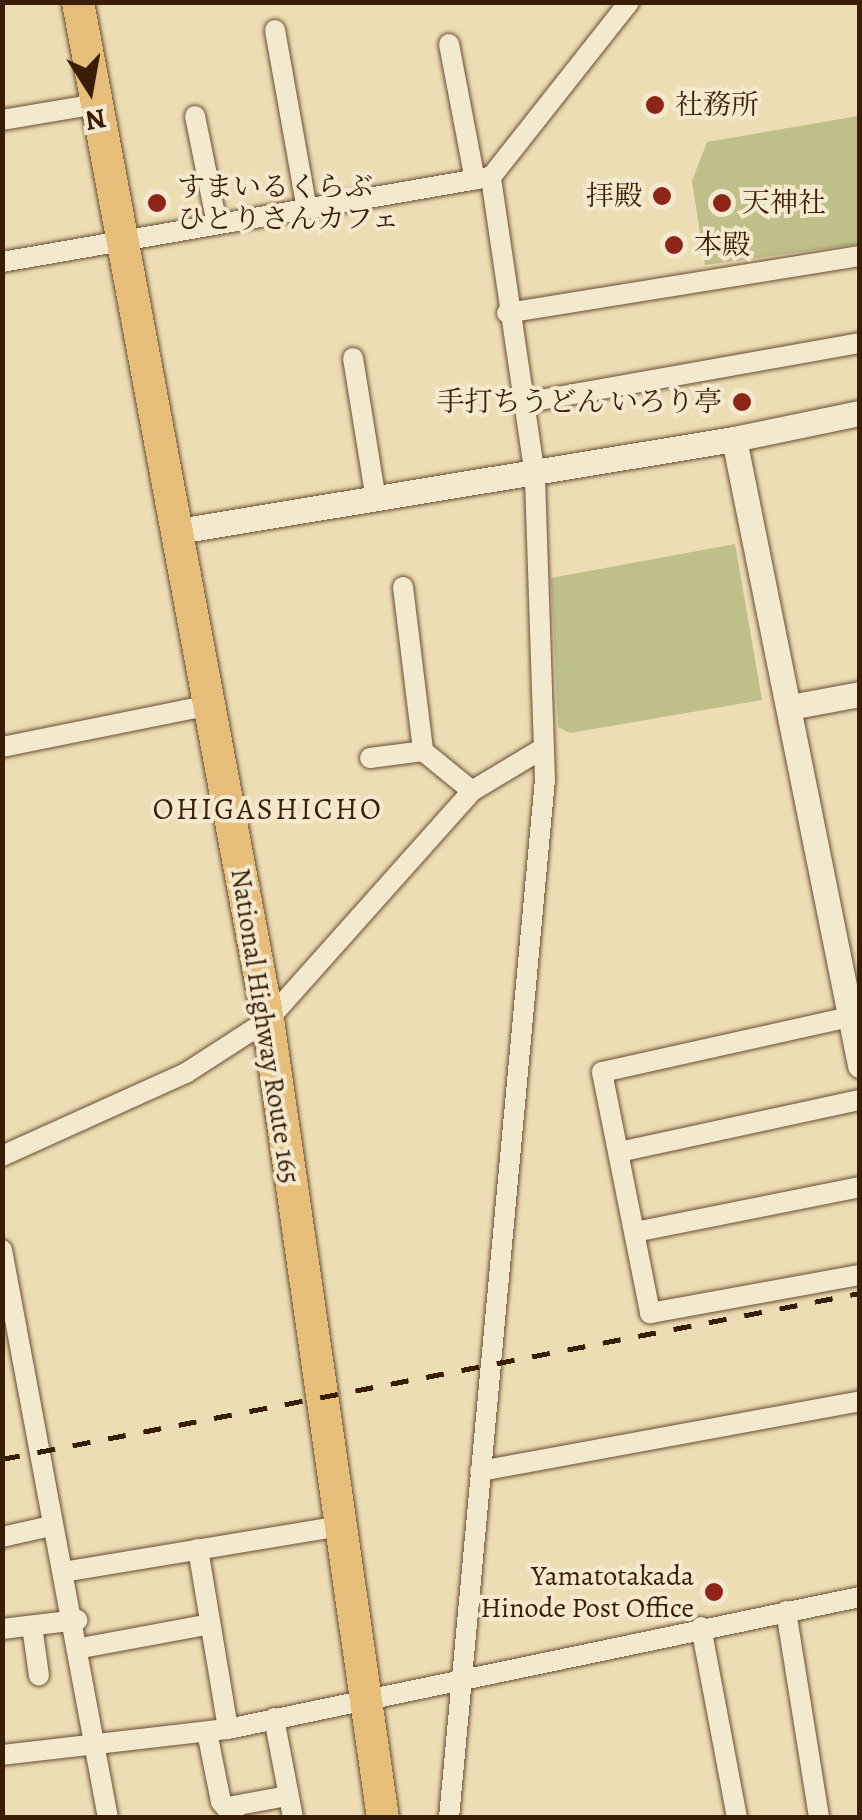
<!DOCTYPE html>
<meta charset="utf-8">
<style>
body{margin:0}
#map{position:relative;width:862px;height:1820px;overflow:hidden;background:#edddb4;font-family:Alegreya,"Noto Serif JP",serif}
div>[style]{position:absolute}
.green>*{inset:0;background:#bebf89}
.roads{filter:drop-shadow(0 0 2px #674d32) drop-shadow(0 0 2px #674d32)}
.minor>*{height:20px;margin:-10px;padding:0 10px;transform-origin:10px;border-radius:10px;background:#f3e9ce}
.tertiary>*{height:25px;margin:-12.5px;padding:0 12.5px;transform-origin:12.5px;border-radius:12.5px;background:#f3e9ce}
.trunk>*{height:32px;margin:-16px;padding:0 16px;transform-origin:16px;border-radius:16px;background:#e6be7a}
.rail>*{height:5px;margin-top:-2.5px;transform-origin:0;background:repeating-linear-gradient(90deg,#3a1d06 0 18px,transparent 0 36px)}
.dots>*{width:28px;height:28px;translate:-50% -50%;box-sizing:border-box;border:5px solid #f3e9ce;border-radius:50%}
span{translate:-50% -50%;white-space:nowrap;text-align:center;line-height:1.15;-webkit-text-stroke:8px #f3e9ce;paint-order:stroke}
.poi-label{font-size:28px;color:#3a1d06}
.left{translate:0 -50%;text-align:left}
.right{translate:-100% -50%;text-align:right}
.street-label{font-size:28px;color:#3a1d06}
.neighbourhood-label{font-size:30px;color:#3a1d06;letter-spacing:2.5px}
.frame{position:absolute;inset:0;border:5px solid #3a1d06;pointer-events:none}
.north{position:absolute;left:40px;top:40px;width:100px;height:100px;-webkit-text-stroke:8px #f3e9ce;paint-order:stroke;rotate:169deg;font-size:28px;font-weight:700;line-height:40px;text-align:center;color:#3a1d06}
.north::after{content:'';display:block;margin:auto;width:35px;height:45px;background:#3a1d06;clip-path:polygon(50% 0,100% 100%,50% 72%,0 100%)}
</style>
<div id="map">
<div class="green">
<div style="clip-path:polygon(858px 116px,859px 244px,705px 265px,692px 181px,707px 142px)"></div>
<div style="clip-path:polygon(735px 544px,762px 700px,570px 733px,558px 727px,551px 578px)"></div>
</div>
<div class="roads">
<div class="minor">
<div style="left:275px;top:30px;width:182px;rotate:79.9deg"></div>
<div style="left:449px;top:44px;width:138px;rotate:79.2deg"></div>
<div style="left:195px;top:116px;width:110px;rotate:78.5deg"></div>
<div style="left:2px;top:120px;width:96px;rotate:-9.6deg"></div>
<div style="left:2px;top:262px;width:496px;rotate:-9.9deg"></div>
<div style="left:507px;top:313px;width:358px;rotate:-9.2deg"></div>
<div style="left:353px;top:358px;width:144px;rotate:80.8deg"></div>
<div style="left:523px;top:403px;width:342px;rotate:-10.1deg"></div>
<div style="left:403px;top:587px;width:165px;rotate:83deg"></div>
<div style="left:423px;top:751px;width:63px;rotate:39.2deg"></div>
<div style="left:2px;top:747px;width:213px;rotate:-11.4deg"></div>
<div style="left:370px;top:758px;width:53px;rotate:-7.5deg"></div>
<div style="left:850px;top:1017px;width:254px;rotate:167.5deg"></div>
<div style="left:602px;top:1072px;width:246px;rotate:78.7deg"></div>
<div style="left:650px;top:1313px;width:213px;rotate:-10.3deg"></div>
<div style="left:619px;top:1152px;width:247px;rotate:-12.2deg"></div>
<div style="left:2px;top:1156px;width:202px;rotate:-24.3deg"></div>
<div style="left:186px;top:1073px;width:98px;rotate:-32.9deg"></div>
<div style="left:268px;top:1020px;width:307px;rotate:-48.3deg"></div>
<div style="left:472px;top:791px;width:82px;rotate:-31deg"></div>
<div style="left:635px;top:1232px;width:229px;rotate:-11.3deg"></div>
<div style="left:2px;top:1250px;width:578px;rotate:79.43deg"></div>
<div style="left:480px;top:1471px;width:386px;rotate:-10.4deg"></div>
<div style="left:2px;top:1537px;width:50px;rotate:-12.7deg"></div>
<div style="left:198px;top:1549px;width:182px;rotate:80.5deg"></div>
<div style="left:63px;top:1572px;width:283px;rotate:-9.4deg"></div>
<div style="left:786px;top:1611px;width:210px;rotate:80.9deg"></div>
<div style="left:32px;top:1626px;width:50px;rotate:82deg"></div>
<div style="left:701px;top:1627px;width:194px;rotate:79.3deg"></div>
<div style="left:2px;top:1629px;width:76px;rotate:-6.8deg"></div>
<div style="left:81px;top:1648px;width:131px;rotate:-10.5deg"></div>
<div style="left:274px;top:1718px;width:102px;rotate:79.2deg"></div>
<div style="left:207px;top:1732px;width:71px;rotate:78.7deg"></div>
<div style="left:221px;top:1802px;width:21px;rotate:49deg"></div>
<div style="left:2px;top:1755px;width:227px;rotate:-6.6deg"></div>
<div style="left:228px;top:1729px;width:646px;rotate:-11.8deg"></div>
<div style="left:233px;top:1806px;width:55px;rotate:-10.5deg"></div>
<div style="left:449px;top:1818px;width:1042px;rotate:-84.72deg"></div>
<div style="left:545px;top:780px;width:304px;rotate:-91.9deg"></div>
<div style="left:535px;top:476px;width:302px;rotate:-98.4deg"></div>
<div style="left:491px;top:177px;width:223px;rotate:-51.7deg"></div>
</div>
<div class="tertiary">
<div style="left:734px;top:439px;width:129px;rotate:-11.7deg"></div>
<div style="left:178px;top:531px;width:564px;rotate:-9.4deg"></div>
<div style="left:734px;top:439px;width:639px;rotate:78.62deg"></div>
<div style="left:790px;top:707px;width:71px;rotate:-10.5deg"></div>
</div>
<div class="trunk">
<div style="left:78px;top:2px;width:1036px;rotate:79.43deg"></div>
<div style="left:268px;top:1020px;width:806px;rotate:81.8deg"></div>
</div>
</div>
<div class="rail">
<div style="left:2px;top:1459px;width:874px;rotate:-10.95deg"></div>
</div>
<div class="dots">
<div style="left:655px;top:105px;background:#8f2418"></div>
<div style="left:662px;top:196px;background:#8f2418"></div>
<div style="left:157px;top:203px;background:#8f2418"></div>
<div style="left:722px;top:203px;background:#8f2418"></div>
<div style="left:674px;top:245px;background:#8f2418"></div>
<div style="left:742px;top:402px;background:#8f2418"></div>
<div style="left:714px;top:1592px;background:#8f2418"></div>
</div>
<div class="poi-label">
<span class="left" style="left:675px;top:105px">社務所</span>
<span class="left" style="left:177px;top:203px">すまいるくらぶ<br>ひとりさんカフェ</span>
<span class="right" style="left:642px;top:196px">拝殿</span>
<span class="left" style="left:742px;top:203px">天神社</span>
<span class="left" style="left:694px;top:245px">本殿</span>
<span class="right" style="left:722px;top:402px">手打ちうどん いろり亭</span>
<span class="right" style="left:694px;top:1592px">Yamatotakada<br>Hinode Post Office</span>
</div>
<div class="street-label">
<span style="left:265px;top:1026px;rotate:81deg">National Highway Route 165</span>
</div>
<div class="neighbourhood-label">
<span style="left:268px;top:809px">OHIGASHICHO</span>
</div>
<div class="frame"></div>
<div class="north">N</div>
</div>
